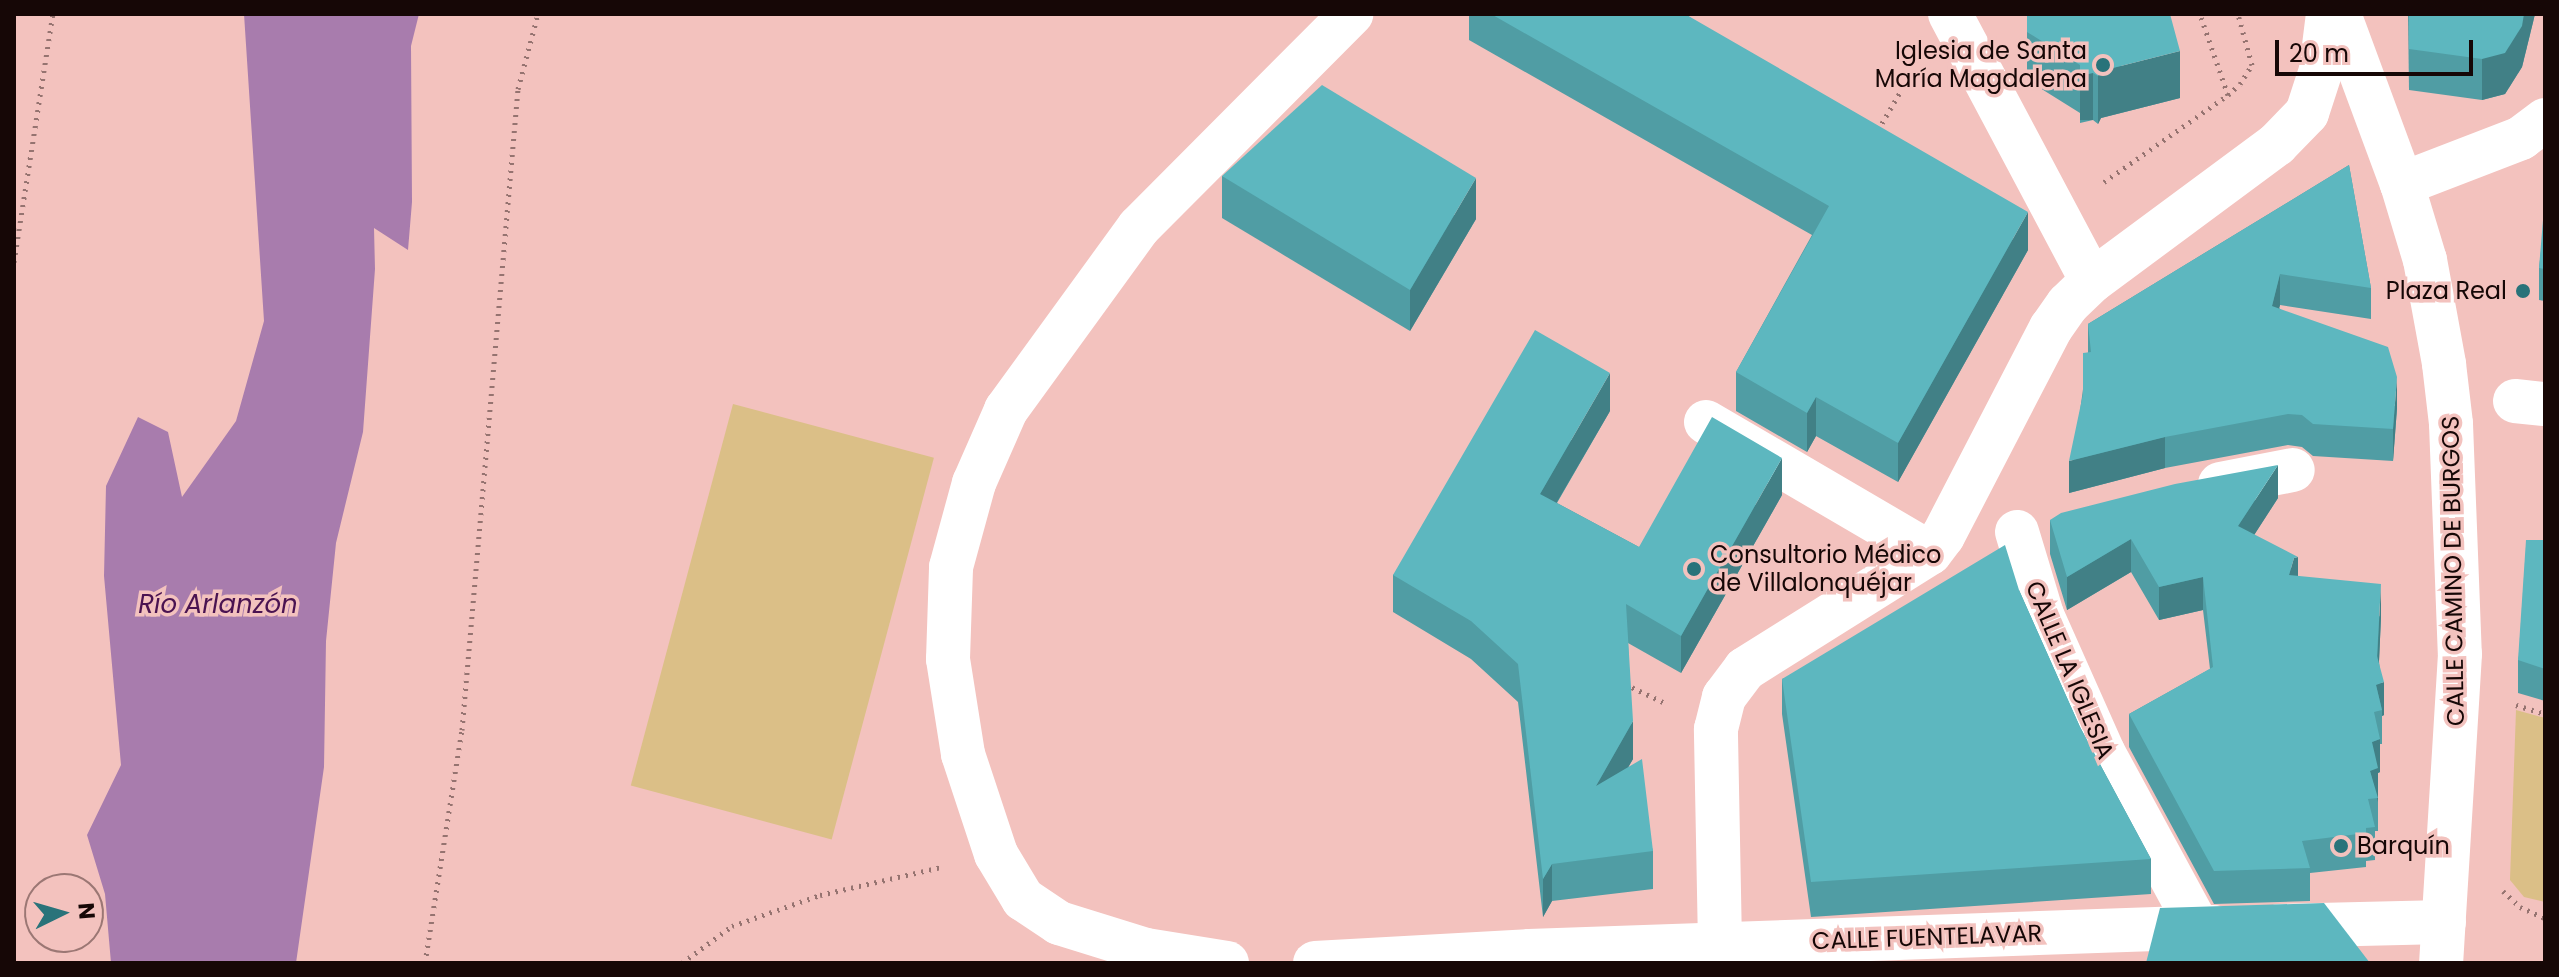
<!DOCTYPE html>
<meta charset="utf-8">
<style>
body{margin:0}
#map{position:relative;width:2559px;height:977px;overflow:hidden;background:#f3c2be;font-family:Poppins,sans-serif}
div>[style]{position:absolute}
.green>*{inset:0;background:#dbbf87;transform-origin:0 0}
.water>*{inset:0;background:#a87cad}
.path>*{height:5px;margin-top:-2.5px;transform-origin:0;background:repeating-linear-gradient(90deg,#957370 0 2px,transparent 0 8px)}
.pedestrian>*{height:44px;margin:-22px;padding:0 22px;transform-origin:22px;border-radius:22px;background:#fff}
.minor>*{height:44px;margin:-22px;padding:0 22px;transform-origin:22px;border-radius:22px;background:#fff}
.wall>*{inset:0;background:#509da4}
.shaded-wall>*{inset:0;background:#418086;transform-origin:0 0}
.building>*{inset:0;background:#5db7bf}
.dots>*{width:22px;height:22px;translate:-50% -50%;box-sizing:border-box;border:4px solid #f3c2be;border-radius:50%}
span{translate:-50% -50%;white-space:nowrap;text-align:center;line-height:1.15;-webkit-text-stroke:7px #f3c2be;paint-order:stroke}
.poi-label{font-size:24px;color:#160706}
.right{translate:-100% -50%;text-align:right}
.left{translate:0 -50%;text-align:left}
.street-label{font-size:24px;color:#160706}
.water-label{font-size:26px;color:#4a1351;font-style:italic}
.frame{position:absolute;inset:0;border:16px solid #160706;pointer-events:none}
.north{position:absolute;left:24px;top:873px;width:80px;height:80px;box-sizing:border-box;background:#f3c2be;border:2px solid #9b7774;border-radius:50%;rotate:85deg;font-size:22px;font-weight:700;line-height:32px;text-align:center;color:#160706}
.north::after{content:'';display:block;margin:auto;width:28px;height:36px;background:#29737a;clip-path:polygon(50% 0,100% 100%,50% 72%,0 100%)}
.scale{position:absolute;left:2275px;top:40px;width:198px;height:36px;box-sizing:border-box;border:4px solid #160706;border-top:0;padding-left:10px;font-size:24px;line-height:28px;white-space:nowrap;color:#160706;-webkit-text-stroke:6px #f3c2be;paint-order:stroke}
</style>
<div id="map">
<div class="green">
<div style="left:733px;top:404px;width:208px;height:395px;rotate:15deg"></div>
<div style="clip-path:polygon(2516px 710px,2545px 718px,2545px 902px,2524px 897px,2510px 880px)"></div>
</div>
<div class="water">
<div style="clip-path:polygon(244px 14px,419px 14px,411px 46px,412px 202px,408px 250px,374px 228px,375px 269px,363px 432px,336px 543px,326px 641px,324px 767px,296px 963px,111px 963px,105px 894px,87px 835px,121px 765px,104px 576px,106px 486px,138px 417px,168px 432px,182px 497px,236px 421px,264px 321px)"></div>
</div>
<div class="path">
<div style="left:2228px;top:95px;width:16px;rotate:-43deg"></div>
<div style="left:2240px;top:84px;width:22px;rotate:-58deg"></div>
<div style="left:2252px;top:65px;width:53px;rotate:-105.4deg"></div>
<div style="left:1878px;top:130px;width:69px;rotate:-59.7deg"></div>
<div style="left:2104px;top:182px;width:151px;rotate:-35.1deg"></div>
<div style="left:2228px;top:95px;width:86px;rotate:-109.1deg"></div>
<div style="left:14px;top:262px;width:251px;rotate:-81.1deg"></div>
<div style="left:1625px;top:684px;width:42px;rotate:25.3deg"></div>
<div style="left:2516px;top:705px;width:30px;rotate:17deg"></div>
<div style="left:2503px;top:891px;width:23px;rotate:43deg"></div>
<div style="left:2520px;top:907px;width:27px;rotate:24deg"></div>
<div style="left:425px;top:963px;width:236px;rotate:-81deg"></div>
<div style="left:462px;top:730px;width:643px;rotate:-85.01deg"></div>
<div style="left:518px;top:89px;width:78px;rotate:-75.1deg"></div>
<div style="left:682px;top:963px;width:62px;rotate:-36.5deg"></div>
<div style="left:732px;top:926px;width:93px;rotate:-19.4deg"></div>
<div style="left:820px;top:895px;width:124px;rotate:-13deg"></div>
</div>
<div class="pedestrian">
<div style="left:2515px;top:401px;width:30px;rotate:6deg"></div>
</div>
<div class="minor">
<div style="left:1950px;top:14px;width:302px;rotate:62deg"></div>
<div style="left:2339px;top:14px;width:181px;rotate:69.7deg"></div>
<div style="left:2402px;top:184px;width:79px;rotate:73.2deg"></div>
<div style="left:2425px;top:260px;width:106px;rotate:79.6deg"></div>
<div style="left:2444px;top:364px;width:60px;rotate:83.3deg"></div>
<div style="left:2451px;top:424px;width:230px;rotate:87.8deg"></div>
<div style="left:2460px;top:654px;width:310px;rotate:93.5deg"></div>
<div style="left:2402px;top:184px;width:128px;rotate:-21.1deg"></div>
<div style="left:2521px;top:138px;width:30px;rotate:-37deg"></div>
<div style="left:1706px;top:422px;width:259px;rotate:30.3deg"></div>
<div style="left:2220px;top:484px;width:74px;rotate:-10.9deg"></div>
<div style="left:2017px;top:532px;width:87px;rotate:73.2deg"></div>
<div style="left:2042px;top:615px;width:150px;rotate:66deg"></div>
<div style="left:2103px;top:752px;width:199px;rotate:61.5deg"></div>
<div style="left:2279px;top:926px;width:165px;rotate:-1.4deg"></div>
<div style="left:1720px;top:944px;width:215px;rotate:-91.1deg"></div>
<div style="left:1716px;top:729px;width:33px;rotate:-76deg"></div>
<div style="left:1724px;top:697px;width:35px;rotate:-53deg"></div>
<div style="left:1745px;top:669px;width:218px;rotate:-32.1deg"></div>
<div style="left:1930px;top:553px;width:21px;rotate:-53deg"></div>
<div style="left:1943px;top:536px;width:234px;rotate:-62.6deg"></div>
<div style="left:2051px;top:328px;width:29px;rotate:-55deg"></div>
<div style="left:2068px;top:304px;width:33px;rotate:-44deg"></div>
<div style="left:2092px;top:281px;width:230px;rotate:-36.5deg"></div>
<div style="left:2277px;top:144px;width:43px;rotate:-45.9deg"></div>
<div style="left:2307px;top:113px;width:45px;rotate:-72deg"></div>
<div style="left:2321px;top:70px;width:56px;rotate:-82.9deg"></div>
<div style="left:1227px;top:963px;width:82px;rotate:-170.9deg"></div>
<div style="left:1146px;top:950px;width:91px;rotate:-162.8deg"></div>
<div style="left:1059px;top:923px;width:43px;rotate:-146.3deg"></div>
<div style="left:1023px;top:899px;width:52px;rotate:-121deg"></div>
<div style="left:996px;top:854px;width:105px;rotate:-108.3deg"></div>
<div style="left:963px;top:754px;width:96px;rotate:-99deg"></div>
<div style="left:948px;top:659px;width:92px;rotate:-88.1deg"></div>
<div style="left:951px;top:567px;width:87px;rotate:-74.7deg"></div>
<div style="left:974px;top:483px;width:80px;rotate:-66.3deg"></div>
<div style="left:1006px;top:410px;width:226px;rotate:-54deg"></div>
<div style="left:1139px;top:227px;width:301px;rotate:-45.1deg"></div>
<div style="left:1315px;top:963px;width:214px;rotate:-3.2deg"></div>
<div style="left:1529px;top:951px;width:685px;rotate:-2.01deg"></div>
</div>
<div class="wall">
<div style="clip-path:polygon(1469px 14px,1685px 14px,2028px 250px,1898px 482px,1816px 436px,1807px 452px,1736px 411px,1736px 372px,1812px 235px,1469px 40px)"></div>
<div style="clip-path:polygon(2027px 14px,2180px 98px,2101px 118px,2098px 124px,2093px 120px,2080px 123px,2080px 113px,2027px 80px)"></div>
<div style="clip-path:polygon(2408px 14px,2535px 14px,2522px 67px,2505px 94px,2482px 100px,2409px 90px)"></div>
<div style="clip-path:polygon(2349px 165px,2371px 288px,2371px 319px,2280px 305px,2279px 308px,2397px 408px,2393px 461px,2313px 456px,2302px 447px,2288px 445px,2165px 468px,2069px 493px,2088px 352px,2088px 324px)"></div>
<div style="clip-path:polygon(1222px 176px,1476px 219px,1410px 331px,1222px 218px)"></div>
<div style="clip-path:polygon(2545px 217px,2545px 301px,2539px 300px,2539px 268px)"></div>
<div style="clip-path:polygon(1610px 411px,1557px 503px,1639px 547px,1782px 495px,1681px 673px,1628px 643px,1633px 759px,1628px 767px,1653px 851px,1653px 889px,1552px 901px,1543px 917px,1518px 702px,1471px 659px,1393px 612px,1393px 575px)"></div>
<div style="clip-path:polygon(2278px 498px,2254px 535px,2298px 576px,2381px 617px,2379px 661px,2384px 715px,2382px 716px,2382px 744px,2380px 744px,2380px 772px,2378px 773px,2378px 831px,2375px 831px,2375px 860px,2366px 861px,2366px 867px,2310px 873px,2310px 901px,2214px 904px,2129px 747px,2129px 714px,2210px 669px,2203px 610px,2159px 620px,2131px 572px,2067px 610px,2050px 554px,2050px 520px)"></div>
<div style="clip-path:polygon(2545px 540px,2545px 701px,2518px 693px,2518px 660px)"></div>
<div style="clip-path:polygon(2019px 590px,2080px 727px,2151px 859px,2151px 894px,1811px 917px,1782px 714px,1782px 679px)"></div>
</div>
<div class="shaded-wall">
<div style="clip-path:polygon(2524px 14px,2535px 14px,2522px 67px,2505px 94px,2482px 100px,2482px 59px)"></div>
<div style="clip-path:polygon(2180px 51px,2180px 98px,2101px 118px,2098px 124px,2098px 76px,2101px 71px)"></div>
<div style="left:2093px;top:73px;width:47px;height:13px;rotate:90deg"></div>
<div style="clip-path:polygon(1476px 178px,1476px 219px,1410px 331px,1410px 290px)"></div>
<div style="clip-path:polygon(2028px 212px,2028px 250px,1898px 482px,1898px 443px)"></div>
<div style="clip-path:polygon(2280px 274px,2280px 305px,2272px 337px,2272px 306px)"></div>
<div style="clip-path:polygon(1610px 373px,1610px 411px,1540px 531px,1540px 494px)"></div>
<div style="clip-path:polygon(2397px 377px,2397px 408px,2393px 461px,2393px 429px)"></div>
<div style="clip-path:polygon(1816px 397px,1816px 436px,1807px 452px,1807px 413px)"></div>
<div style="clip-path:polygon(2165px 437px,2165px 468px,2069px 493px,2069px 461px)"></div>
<div style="clip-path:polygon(1782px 458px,1782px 495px,1681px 673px,1681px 636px)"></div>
<div style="clip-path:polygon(2278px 465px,2278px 498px,2238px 560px,2238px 526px)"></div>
<div style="clip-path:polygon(2131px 539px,2131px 572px,2067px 610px,2067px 577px)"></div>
<div style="clip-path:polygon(2298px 557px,2298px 590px,2289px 575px,2294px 558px)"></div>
<div style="clip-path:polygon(2203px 577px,2203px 610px,2159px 620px,2159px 587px)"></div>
<div style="clip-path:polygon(2381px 584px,2381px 617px,2378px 684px,2384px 682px,2384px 715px,2382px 716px,2382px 710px,2376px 685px)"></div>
<div style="clip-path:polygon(1633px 721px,1633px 759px,1596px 824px,1596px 786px)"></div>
<div style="clip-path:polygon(2380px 739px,2380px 772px,2378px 773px,2378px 802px,2370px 771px,2372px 742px)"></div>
<div style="clip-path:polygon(1552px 864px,1552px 901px,1543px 917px,1543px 879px)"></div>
</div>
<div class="building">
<div style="clip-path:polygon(1491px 14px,1685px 14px,2028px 212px,1898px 443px,1816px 397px,1807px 413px,1736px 372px,1829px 206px)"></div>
<div style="clip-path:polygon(2027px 14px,2170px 14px,2180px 51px,2101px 71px,2098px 76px,2093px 73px,2080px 76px,2080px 65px,2027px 32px)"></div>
<div style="clip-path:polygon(2409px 14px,2524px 14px,2522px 26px,2505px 53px,2482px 59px,2409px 49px)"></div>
<div style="clip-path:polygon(1322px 85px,1476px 178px,1410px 290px,1222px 176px)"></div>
<div style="clip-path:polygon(2349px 165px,2371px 288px,2280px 274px,2272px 306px,2388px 347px,2397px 377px,2393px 429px,2313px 424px,2302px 415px,2288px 414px,2165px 437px,2069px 461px,2083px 394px,2083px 353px,2091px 352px,2088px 324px)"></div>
<div style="clip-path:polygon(2545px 217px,2545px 269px,2539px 268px,2543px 220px)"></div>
<div style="clip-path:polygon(1535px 330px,1610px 373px,1540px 494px,1639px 547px,1712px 417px,1782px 458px,1681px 636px,1626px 604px,1633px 721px,1596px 786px,1642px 759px,1653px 851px,1552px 864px,1543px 879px,1518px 664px,1471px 621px,1393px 575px)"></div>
<div style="clip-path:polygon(2278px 465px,2238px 526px,2298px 557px,2294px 558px,2289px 575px,2381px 584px,2377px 656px,2384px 682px,2376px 685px,2382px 710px,2374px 712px,2380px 739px,2372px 742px,2378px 768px,2370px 771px,2378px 798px,2368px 799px,2375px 827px,2366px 828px,2366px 833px,2302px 841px,2310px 868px,2214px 871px,2129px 714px,2213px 667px,2203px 577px,2159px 587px,2131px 539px,2067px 577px,2050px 520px,2061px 513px,2175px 484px)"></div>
<div style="clip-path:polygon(2526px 540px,2545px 540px,2545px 669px,2518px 660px)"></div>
<div style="clip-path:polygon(2005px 545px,2019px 590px,2080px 727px,2151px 859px,1811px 882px,1782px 679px)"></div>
<div style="clip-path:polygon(2324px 903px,2370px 963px,2146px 963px,2160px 908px)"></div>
</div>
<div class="dots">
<div style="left:2103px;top:65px;background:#29737a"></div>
<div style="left:2523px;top:291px;background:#29737a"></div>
<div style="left:1694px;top:569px;background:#29737a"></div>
<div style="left:2341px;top:846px;background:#29737a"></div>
</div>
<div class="poi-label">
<span class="right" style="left:2087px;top:65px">Iglesia de Santa<br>María Magdalena</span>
<span class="right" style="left:2507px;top:291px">Plaza Real</span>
<span class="left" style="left:1710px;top:569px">Consultorio Médico<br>de Villalonquéjar</span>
<span class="left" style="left:2357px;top:846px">Barquín</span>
</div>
<div class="street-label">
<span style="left:2453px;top:571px;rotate:-91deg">CALLE CAMINO DE BURGOS</span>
<span style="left:2070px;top:670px;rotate:67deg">CALLE LA IGLESIA</span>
<span style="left:1927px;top:937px;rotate:-2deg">CALLE FUENTELAVAR</span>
</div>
<div class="water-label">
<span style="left:218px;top:605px">Río Arlanzón</span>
</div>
<div class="frame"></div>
<div class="north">N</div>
<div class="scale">20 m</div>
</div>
